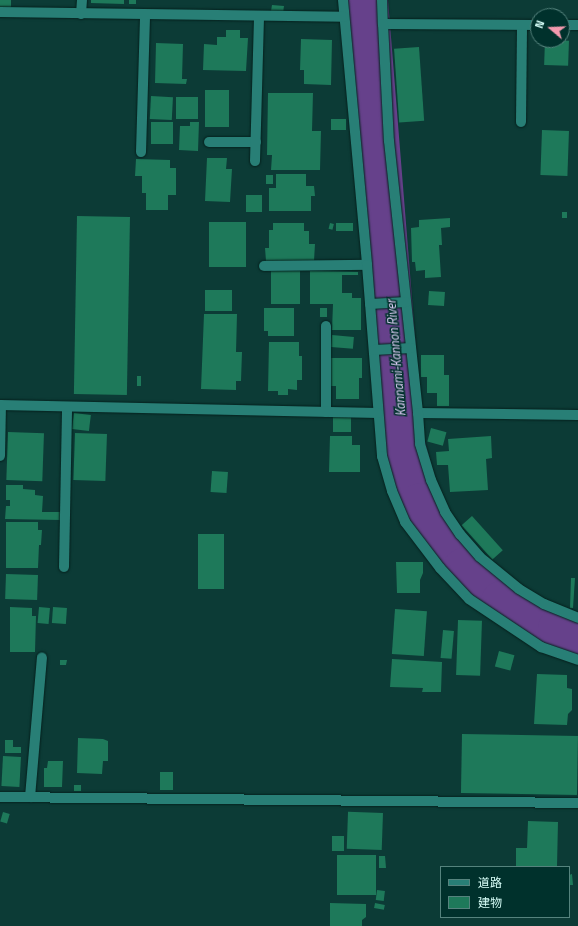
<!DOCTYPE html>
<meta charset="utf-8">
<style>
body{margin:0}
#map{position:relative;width:578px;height:926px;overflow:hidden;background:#0c3b36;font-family:"Titillium Web","Noto Sans JP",sans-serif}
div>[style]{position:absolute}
.river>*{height:41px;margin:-20.5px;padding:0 20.5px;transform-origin:20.5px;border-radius:20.5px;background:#66418b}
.building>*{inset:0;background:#1e795a;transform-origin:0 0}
.roads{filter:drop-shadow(0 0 1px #05201d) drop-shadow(0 0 1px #05201d)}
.service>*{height:10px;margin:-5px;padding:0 5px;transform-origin:5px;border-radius:5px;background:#287f76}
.minor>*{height:10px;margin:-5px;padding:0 5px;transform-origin:5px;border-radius:5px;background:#287f76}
span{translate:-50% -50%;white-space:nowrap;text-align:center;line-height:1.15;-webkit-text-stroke:3px #00312c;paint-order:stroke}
.water-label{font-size:13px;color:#e3d1fb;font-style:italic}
.legend{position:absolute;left:440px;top:866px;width:130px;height:52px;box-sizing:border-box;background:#00312c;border:1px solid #55837d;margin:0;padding:5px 7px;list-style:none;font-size:12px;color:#d5fdf7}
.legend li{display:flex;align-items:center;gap:8px;height:20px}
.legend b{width:20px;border:1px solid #55837d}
.north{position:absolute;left:530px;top:8px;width:40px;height:40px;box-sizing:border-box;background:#00312c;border:1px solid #55837d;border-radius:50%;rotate:289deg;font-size:11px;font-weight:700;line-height:16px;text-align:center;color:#d5fdf7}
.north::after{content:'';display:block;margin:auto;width:14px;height:18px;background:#f29aae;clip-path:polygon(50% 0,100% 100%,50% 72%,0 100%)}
</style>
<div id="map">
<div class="river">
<div style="left:367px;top:0;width:437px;rotate:85.4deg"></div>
<div style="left:402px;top:436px;width:69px;rotate:75deg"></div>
<div style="left:420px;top:503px;width:78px;rotate:56.5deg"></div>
<div style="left:463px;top:568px;width:50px;rotate:41deg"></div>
<div style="left:501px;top:601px;width:63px;rotate:25.3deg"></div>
<div style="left:558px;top:628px;width:21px;rotate:17deg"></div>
</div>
<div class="building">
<div style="left:0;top:0;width:11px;height:7px"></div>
<div style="clip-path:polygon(91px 0,124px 0,124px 4px,91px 3px)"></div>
<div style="left:129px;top:0;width:7px;height:4px"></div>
<div style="clip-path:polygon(272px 5px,284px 6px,283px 13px,271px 11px)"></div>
<div style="clip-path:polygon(226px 30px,240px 30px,240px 38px,248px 38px,246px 71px,203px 70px,204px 44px,217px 45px,217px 37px,226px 37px)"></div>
<div style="clip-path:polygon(301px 39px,332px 40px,331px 85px,304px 84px,304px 70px,300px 70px)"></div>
<div style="left:545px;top:40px;width:24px;height:25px;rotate:2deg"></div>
<div style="clip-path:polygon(156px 43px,183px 44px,182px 79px,187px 79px,186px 84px,155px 83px)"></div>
<div style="left:419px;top:47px;width:74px;height:25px;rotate:86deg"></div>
<div style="left:205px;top:90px;width:24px;height:37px"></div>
<div style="clip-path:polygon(268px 93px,313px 93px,312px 131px,321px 131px,320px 170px,271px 170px,272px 155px,267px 155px)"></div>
<div style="left:151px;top:96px;width:22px;height:23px;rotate:3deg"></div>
<div style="left:176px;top:97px;width:22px;height:22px"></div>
<div style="left:331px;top:119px;width:15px;height:11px"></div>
<div style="left:151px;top:122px;width:22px;height:22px"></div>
<div style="clip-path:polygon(190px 122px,199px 122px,198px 151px,179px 150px,180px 126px,190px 126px)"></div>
<div style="left:542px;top:130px;width:27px;height:45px;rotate:2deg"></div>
<div style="clip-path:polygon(207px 158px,227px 158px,226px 169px,232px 169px,230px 202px,205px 201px)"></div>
<div style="clip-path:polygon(136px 159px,170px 160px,170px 168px,176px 168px,176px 195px,168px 195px,168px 210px,146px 210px,146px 193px,142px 193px,142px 176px,135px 176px)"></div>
<div style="clip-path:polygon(276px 174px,306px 174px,306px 186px,314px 186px,315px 196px,311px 196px,311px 211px,269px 211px,269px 188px,276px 188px)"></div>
<div style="left:266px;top:175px;width:7px;height:9px"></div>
<div style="left:246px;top:195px;width:16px;height:17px"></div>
<div style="left:562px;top:212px;width:5px;height:6px"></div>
<div style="left:77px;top:216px;width:53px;height:178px;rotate:1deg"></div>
<div style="clip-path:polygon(450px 218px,450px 227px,441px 228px,442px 245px,439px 245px,441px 277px,425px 278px,425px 270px,416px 271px,415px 262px,412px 262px,411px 228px,419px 227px,419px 220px)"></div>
<div style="left:209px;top:222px;width:37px;height:45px"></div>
<div style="clip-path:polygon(273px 223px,304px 223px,304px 231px,309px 231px,309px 244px,315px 244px,314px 261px,266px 261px,265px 248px,269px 248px,269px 230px,273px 230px)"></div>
<div style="left:330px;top:223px;width:4px;height:6px;rotate:14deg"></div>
<div style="left:336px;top:223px;width:17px;height:8px"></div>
<div style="left:271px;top:271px;width:29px;height:33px"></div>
<div style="clip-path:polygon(310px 271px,358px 272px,358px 275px,342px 275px,342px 293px,352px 293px,352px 298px,361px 298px,361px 330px,332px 330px,333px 304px,310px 304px)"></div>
<div style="left:205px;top:290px;width:27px;height:21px"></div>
<div style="left:429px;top:291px;width:16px;height:14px;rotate:4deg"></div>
<div style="clip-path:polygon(264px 308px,294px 308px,294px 336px,268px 336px,268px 331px,264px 331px)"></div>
<div style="left:320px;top:308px;width:7px;height:9px"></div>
<div style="clip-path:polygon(204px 314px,237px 314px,236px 352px,242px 352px,241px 381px,236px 381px,236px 390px,201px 389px)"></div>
<div style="left:332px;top:335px;width:22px;height:12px;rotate:5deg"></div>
<div style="clip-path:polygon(269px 342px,299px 342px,299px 356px,302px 356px,302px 380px,297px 380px,297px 390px,288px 389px,288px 395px,278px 395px,278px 391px,268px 391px)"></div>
<div style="clip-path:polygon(421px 355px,444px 355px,444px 375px,449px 375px,449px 406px,437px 406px,437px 393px,427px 393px,427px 377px,421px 377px)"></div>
<div style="clip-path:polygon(330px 358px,362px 358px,362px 378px,359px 378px,359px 399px,336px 399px,336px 386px,330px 386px)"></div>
<div style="left:137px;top:376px;width:4px;height:10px"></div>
<div style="left:74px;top:413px;width:17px;height:16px;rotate:7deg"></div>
<div style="left:333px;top:417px;width:18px;height:15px"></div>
<div style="left:431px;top:428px;width:16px;height:14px;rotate:15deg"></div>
<div style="left:8px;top:432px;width:36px;height:48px;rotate:2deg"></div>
<div style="left:75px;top:433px;width:32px;height:47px;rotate:2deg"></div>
<div style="clip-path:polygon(330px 436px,352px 436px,352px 445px,360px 445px,360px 472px,329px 472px)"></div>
<div style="clip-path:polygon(491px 436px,492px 458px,486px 459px,488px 490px,450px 492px,448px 465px,437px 465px,436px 452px,449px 451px,448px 439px)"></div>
<div style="left:212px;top:471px;width:16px;height:21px;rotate:4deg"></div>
<div style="clip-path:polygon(6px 485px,23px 485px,23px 489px,35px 490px,35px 495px,43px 496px,42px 512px,61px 512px,61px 520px,5px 519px,6px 506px,10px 506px,10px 500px,6px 500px)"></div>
<div style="left:472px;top:516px;width:46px;height:14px;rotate:48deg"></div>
<div style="clip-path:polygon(6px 522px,38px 522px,38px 530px,42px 530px,41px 545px,39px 545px,38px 568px,6px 568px)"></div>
<div style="left:198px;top:534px;width:26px;height:55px"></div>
<div style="clip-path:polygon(396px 562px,423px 562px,423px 573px,420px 580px,420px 593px,397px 593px)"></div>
<div style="left:6px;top:574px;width:32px;height:25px;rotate:2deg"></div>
<div style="clip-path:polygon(571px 578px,575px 578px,573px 608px,570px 608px)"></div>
<div style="clip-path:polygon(10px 607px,32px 608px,32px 616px,36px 616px,35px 652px,10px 652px)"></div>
<div style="left:39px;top:607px;width:11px;height:16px;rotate:5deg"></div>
<div style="left:53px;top:607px;width:14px;height:16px;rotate:4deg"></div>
<div style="left:395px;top:609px;width:32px;height:45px;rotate:4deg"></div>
<div style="left:458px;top:620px;width:24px;height:55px;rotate:2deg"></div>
<div style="left:443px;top:630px;width:11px;height:28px;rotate:5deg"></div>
<div style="left:499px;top:651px;width:16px;height:16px;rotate:15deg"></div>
<div style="clip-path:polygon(392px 659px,442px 662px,441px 692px,422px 692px,423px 688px,390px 687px)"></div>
<div style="clip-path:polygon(60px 660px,67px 660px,66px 665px,60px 665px)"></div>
<div style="clip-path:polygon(537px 674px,567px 675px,567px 688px,572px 689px,572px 710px,568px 714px,567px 725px,534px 724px)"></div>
<div style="left:462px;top:734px;width:116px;height:59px;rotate:1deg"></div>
<div style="clip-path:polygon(78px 738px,103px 739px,108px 741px,108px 761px,103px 761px,102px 774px,77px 773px)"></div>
<div style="clip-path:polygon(5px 740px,13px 740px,13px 747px,21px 747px,21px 753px,5px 753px)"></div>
<div style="left:3px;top:756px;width:18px;height:30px;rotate:3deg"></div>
<div style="clip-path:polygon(48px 761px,63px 761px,62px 787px,44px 787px,44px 768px,47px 768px)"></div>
<div style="left:160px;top:772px;width:13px;height:18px"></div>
<div style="left:74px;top:785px;width:7px;height:6px"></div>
<div style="left:3px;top:812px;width:7px;height:10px;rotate:16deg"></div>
<div style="left:383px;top:813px;width:37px;height:35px;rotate:92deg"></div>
<div style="clip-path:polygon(528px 821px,558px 822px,557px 867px,516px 867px,516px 848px,527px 848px)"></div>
<div style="left:332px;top:836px;width:12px;height:15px"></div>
<div style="left:337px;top:855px;width:39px;height:40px"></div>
<div style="clip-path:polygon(379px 856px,385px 856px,386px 868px,379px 868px)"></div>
<div style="clip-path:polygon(572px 874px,573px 885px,569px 885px,569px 875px)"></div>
<div style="left:377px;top:890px;width:8px;height:10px;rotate:7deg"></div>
<div style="clip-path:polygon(330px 903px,366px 904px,366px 917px,362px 920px,362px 926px,330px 926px)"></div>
<div style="left:375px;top:903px;width:10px;height:5px;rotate:11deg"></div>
</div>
<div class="roads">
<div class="service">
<div style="left:81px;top:14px;width:14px;rotate:-86deg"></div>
<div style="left:521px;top:122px;width:96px;rotate:-89.4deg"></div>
<div style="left:209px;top:142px;width:47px"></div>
<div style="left:141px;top:152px;width:137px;rotate:-88.3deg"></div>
<div style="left:255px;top:161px;width:145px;rotate:-88.4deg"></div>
<div style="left:264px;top:266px;width:103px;rotate:-0.6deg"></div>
<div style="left:326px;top:412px;width:86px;rotate:-90deg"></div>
<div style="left:0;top:456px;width:51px;rotate:-88.9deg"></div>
<div style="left:64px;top:567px;width:160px;rotate:-88.9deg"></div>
<div style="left:30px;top:797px;width:140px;rotate:-85.1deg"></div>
</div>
<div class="minor">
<div style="left:343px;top:0;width:266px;rotate:84.8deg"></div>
<div style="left:367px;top:265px;width:192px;rotate:85.5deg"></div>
<div style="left:382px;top:456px;width:36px;rotate:74deg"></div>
<div style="left:392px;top:491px;width:34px;rotate:67deg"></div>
<div style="left:405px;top:522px;width:58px;rotate:52.7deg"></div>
<div style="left:440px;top:568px;width:42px;rotate:46.9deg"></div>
<div style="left:469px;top:599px;width:87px;rotate:33.7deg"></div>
<div style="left:541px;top:647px;width:39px;rotate:19deg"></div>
<div style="left:382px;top:0;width:24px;rotate:88deg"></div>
<div style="left:0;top:12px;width:344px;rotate:0.8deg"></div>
<div style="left:538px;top:25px;width:155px;rotate:-179.6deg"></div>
<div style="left:383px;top:24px;width:117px;rotate:87.1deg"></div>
<div style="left:389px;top:141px;width:274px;rotate:83.9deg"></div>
<div style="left:418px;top:413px;width:160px;rotate:0.7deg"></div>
<div style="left:562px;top:25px;width:16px"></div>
<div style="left:370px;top:304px;width:36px;rotate:-3deg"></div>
<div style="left:374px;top:350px;width:37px;rotate:-3deg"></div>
<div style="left:0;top:405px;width:378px;rotate:1.2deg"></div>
<div style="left:418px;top:413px;width:31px;rotate:86deg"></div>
<div style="left:420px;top:444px;width:38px;rotate:73deg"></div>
<div style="left:431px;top:480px;width:35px;rotate:66deg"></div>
<div style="left:445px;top:512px;width:27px;rotate:56deg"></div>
<div style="left:460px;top:534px;width:30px;rotate:49deg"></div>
<div style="left:480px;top:557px;width:50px;rotate:39.4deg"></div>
<div style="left:519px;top:589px;width:29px;rotate:31deg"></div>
<div style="left:544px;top:604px;width:37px;rotate:22deg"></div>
<div style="left:0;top:797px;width:578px;rotate:0.59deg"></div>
</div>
</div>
<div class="water-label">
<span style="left:396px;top:358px;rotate:-95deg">Kannami-Kannon River</span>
</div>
<ul class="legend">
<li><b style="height:5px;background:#287f76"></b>道路</li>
<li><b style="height:11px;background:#1e795a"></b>建物</li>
</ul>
<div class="north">N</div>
</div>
